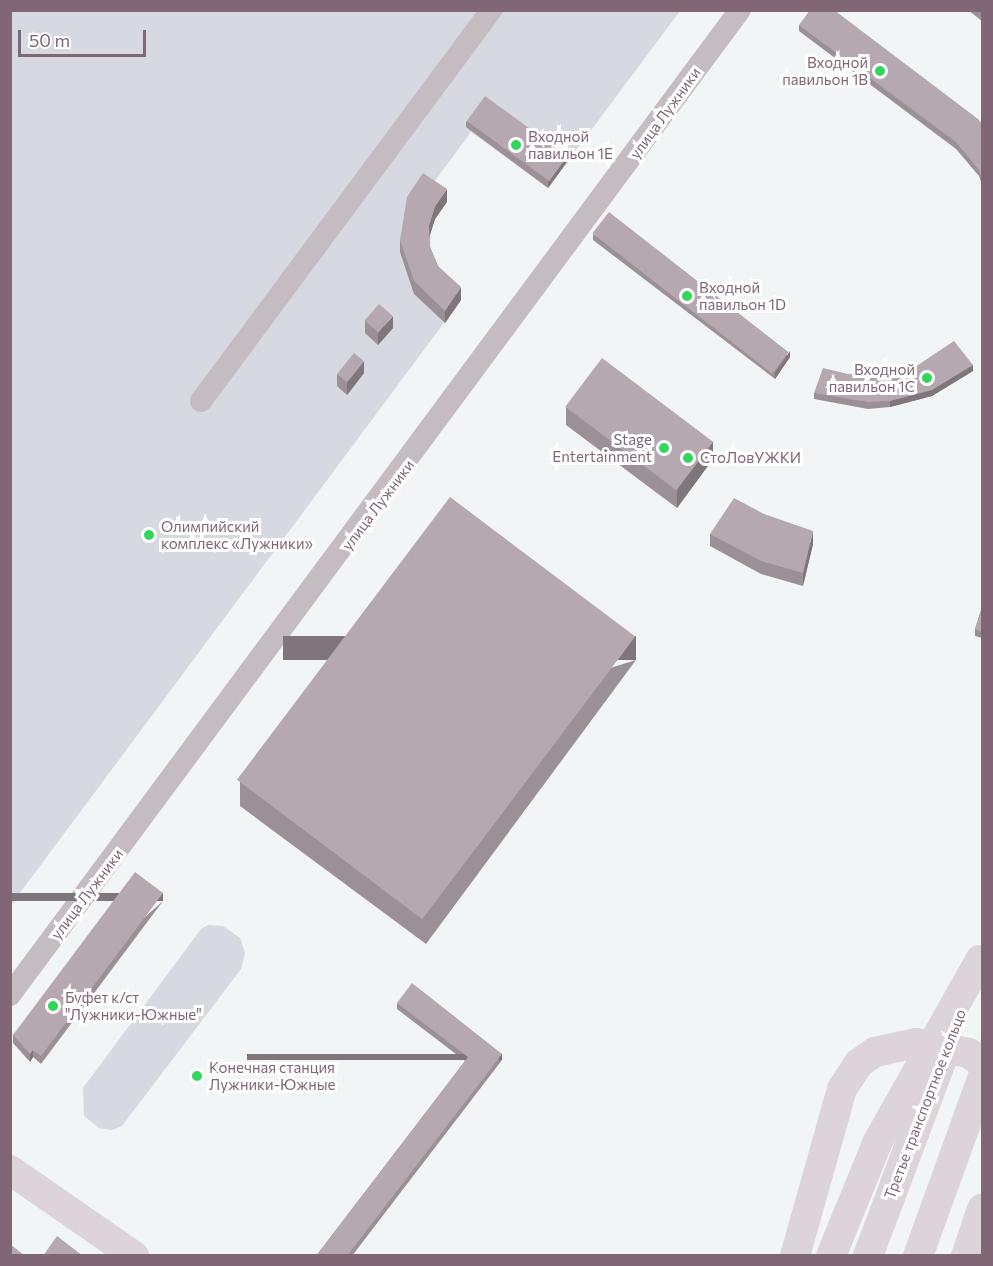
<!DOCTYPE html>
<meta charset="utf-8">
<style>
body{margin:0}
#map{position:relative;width:993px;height:1266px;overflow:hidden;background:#f2f5f5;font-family:Commissioner,sans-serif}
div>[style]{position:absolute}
.green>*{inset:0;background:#d6d9df}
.minor>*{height:22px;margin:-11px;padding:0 11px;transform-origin:11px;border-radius:11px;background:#c4bcc1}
.major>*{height:30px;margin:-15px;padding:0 15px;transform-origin:15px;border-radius:15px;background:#dcd4d8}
.wall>*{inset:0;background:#9c9097}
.shaded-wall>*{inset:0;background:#7f767b;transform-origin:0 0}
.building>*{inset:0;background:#b5a8b0;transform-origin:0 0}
.dots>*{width:16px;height:16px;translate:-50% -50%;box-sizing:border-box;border:3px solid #fff;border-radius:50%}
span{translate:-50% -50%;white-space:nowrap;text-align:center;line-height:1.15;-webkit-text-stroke:6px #fff;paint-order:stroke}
.poi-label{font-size:15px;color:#816675}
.right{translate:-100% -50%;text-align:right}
.left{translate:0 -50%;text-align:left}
.street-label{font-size:15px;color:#816675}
.frame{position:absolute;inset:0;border:12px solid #816675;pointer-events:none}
.scale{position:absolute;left:18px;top:30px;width:128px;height:27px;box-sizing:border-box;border:3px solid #816675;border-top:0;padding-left:8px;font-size:18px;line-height:21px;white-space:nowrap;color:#816675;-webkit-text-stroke:4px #fff;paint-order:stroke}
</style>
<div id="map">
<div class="green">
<div style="clip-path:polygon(11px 11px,680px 11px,548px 188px,471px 132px,429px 189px,440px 210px,431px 228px,430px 259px,461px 300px,11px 905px)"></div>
<div style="clip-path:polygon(208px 925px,223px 926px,240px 938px,245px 953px,241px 969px,122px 1126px,112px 1130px,99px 1128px,84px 1116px,83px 1088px,201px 929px)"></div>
</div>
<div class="minor">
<div style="left:201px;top:401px;width:487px;rotate:-53.4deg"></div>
<div style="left:10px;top:995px;width:1226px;rotate:-53.46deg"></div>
</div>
<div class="major">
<div style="left:10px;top:1170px;width:151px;rotate:34.7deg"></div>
<div style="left:795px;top:1256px;width:173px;rotate:-74.3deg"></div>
<div style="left:842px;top:1089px;width:31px;rotate:-57deg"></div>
<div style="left:859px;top:1063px;width:19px;rotate:-35deg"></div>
<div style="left:875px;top:1052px;width:42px;rotate:-12.4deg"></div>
<div style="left:916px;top:1043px;width:54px;rotate:10.7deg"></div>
<div style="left:969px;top:1053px;width:16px;rotate:38deg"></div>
<div style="left:831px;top:1256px;width:122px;rotate:-67.8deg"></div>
<div style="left:877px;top:1143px;width:210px;rotate:-60.6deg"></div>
<div style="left:868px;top:1256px;width:210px;rotate:-69.4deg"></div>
<div style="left:918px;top:1256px;width:188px;rotate:-70.1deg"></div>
<div style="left:966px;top:1256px;width:50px;rotate:-71.2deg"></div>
</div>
<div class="wall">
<div style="clip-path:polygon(968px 10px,982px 10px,982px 21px)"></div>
<div style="clip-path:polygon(799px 25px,982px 124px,982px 184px,979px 176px,956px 149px,799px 31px)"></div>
<div style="clip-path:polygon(466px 121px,567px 162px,548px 188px,466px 127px)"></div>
<div style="clip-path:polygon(447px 202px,435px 219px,429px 237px,430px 247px,438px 266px,461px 300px,445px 323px,414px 294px,400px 252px,400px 240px)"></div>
<div style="clip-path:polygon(593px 234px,790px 357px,775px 379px,593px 240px)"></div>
<div style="clip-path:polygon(365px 321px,393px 328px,378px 345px,365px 333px)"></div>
<div style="clip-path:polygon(973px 371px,932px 396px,890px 407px,868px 409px,814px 399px,814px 393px,848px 374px,883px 374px)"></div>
<div style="clip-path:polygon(364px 373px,347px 395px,337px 386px,337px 374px)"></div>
<div style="clip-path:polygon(566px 407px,713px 459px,677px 508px,566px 425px)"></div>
<div style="clip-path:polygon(710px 534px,813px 544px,803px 586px,761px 574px,710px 546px)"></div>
<div style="clip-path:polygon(982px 607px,982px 638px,975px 636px,975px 629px)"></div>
<div style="clip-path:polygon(636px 660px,426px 944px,240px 806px,240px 782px)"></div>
<div style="clip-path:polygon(163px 901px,41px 1064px,33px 1057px,30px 1062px,13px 1043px,13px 1035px)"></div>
<div style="clip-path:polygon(397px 1003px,502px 1060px,352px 1256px,316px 1256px,465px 1061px,397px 1009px)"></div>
</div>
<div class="shaded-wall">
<div style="clip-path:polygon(567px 156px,567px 162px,548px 188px,548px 182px)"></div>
<div style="clip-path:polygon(447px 189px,447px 202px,435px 219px,429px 238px,429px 226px,435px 206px)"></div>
<div style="clip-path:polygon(461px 287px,461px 300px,445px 323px,445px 311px)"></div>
<div style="clip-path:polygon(393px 316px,393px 328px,378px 345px,378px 333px)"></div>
<div style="clip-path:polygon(790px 351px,790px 357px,775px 379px,775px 373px)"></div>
<div style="clip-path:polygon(364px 361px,364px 373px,347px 395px,347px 382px)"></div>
<div style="clip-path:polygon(973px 365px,973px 371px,932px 396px,890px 407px,890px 401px)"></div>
<div style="clip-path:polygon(713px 441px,713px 459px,677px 508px,677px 490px)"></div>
<div style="clip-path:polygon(813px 531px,813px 544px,803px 586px,803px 573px)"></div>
<div style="left:636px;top:636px;width:24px;height:353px;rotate:90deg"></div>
<div style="left:163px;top:893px;width:8px;height:204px;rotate:90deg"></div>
<div style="clip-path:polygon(33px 1050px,33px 1057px,30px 1062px,30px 1054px)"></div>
<div style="left:502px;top:1054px;width:6px;height:255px;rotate:90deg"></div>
</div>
<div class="building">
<div style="clip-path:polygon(810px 10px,834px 10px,978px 119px,982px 124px,982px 178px,979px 170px,956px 142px,799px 25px)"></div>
<div style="left:485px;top:96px;width:102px;height:31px;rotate:36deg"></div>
<div style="clip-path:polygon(423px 173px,447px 189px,435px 206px,429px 226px,430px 247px,438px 266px,461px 287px,445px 311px,414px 281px,400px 240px,407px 197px)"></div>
<div style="left:609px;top:212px;width:228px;height:27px;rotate:38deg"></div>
<div style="left:379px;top:304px;width:18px;height:22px;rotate:41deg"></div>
<div style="clip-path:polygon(954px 341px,973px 365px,932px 390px,890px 401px,868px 402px,814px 393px,823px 368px,848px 374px,883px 374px,918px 365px)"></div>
<div style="left:354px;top:353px;width:13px;height:27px;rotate:39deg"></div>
<div style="left:602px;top:358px;width:139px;height:61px;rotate:37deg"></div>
<div style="left:450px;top:497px;width:232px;height:354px;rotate:37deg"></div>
<div style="clip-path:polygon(734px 498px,764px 514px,813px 531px,803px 573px,761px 561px,710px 534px)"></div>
<div style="clip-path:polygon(982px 607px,982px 632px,975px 629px)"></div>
<div style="clip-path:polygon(135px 872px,163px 893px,41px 1056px,33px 1050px,30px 1054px,13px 1035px)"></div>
<div style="clip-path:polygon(412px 983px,502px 1054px,347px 1256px,316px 1256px,468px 1057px,397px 1003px)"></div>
<div style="clip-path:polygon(57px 1236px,83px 1256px,43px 1256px)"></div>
<div style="clip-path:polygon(10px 1244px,25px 1256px,10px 1256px)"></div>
</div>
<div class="dots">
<div style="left:880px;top:71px;background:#31d65b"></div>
<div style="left:516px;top:145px;background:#31d65b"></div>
<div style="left:687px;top:296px;background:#31d65b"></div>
<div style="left:927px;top:378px;background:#31d65b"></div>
<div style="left:664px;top:448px;background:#31d65b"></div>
<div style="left:688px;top:458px;background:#31d65b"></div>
<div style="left:149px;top:535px;background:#31d65b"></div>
<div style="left:53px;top:1006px;background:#31d65b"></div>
<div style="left:197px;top:1076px;background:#31d65b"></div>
</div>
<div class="poi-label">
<span class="right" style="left:868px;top:71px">Входной<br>павильон 1B</span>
<span class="left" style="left:528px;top:145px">Входной<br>павильон 1E</span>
<span class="left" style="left:699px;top:296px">Входной<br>павильон 1D</span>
<span class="right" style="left:915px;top:378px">Входной<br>павильон 1C</span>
<span class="right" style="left:652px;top:448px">Stage<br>Entertainment</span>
<span class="left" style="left:700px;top:458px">СтоЛовУЖКИ</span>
<span class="left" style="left:161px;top:535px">Олимпийский<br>комплекс «Лужники»</span>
<span class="left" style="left:65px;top:1006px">Буфет к/ст<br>"Лужники-Южные"</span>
<span class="left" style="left:209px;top:1076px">Конечная станция<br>Лужники-Южные</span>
</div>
<div class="street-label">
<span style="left:665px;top:113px;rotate:-54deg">улица Лужники</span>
<span style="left:378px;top:505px;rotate:-53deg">улица Лужники</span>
<span style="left:87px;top:894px;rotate:-53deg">улица Лужники</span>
<span style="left:925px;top:1104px;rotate:-69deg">Третье транспортное кольцо</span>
</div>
<div class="frame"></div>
<div class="scale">50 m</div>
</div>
